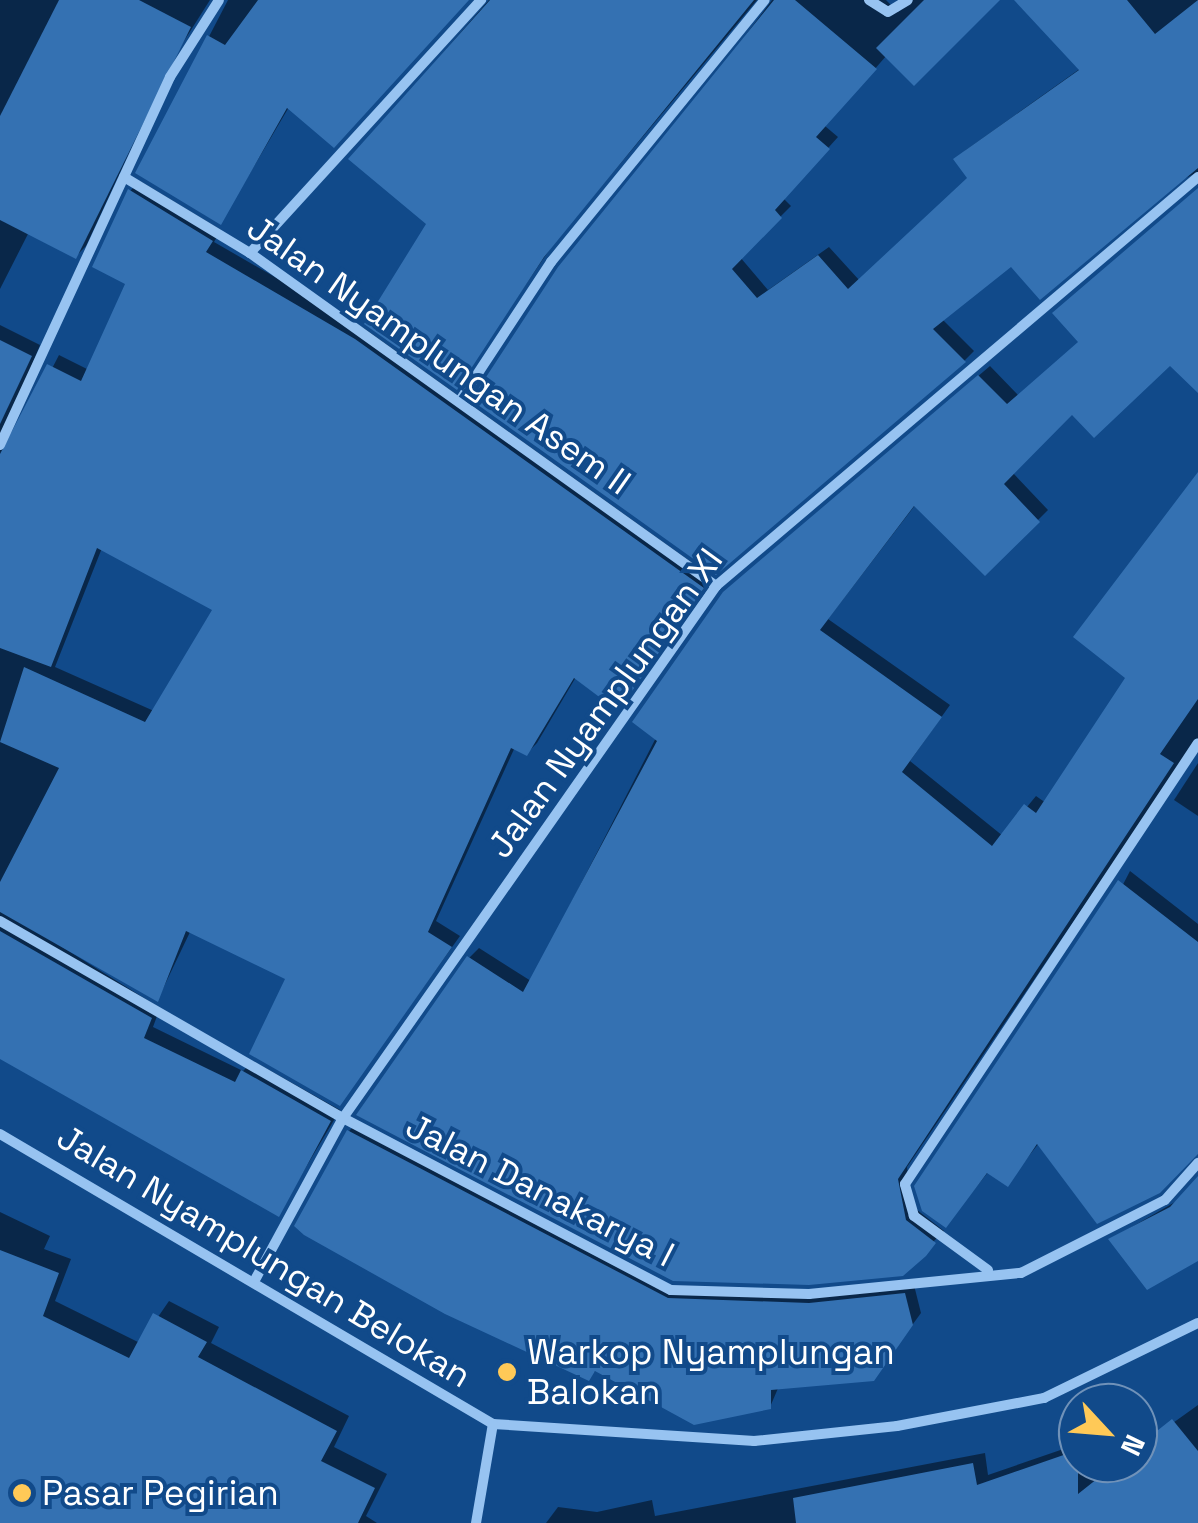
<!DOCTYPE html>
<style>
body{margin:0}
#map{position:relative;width:1198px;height:1523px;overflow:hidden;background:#114a8a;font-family:"Space Grotesk",sans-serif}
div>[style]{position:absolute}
.shadow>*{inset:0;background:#0007}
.building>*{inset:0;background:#3471b2}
.minor>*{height:10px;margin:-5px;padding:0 5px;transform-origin:5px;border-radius:5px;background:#97c3f1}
.dots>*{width:28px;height:28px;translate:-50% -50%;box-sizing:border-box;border:5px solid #114a8a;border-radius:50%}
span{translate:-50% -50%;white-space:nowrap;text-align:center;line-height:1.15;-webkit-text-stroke:8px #114a8a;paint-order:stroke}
.street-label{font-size:35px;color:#fff}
.poi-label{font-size:35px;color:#fff}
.left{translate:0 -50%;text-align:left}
.north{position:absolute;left:1058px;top:1383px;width:100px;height:100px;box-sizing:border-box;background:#114a8a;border:2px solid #7092b9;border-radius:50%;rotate:116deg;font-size:28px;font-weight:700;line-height:40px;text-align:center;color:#fff}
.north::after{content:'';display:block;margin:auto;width:35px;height:45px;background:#ffc957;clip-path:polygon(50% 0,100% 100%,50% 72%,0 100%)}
</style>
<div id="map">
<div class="shadow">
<div style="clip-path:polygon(0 0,210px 0,172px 60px,86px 246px,76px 256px,29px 232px,0 289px)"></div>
<div style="clip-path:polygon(228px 0,467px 0,289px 107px,221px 222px,138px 173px)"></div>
<div style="clip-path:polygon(489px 0,757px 0,554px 243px,456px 387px,429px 224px,351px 159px)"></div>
<div style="clip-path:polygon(772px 0,886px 0,898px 12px,913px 0,996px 0,887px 55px,825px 126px,838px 137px,783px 198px,791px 206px,740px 257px,768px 290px,829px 247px,860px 281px,970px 177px,956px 160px,966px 150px,1081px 68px,1018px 0,1198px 0,1198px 172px,1011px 264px,942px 319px,974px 351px,964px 361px,474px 399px)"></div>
<div style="clip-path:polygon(evenodd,140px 181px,221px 230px,214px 242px,365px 329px,712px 577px,617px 708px,576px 677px,537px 743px,527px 753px,515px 747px,436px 921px,460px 936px,340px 1103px,289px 978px,191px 930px,158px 999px,3px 910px,160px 1008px,153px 1027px,243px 1071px,253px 1061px,340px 1110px,278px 1214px,0 1056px,0 325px,40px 345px,1px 442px,15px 440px,59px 355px,89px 370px,128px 282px,130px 191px,140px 181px,102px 548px,215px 609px,154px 711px,55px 667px,102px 548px)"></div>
<div style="clip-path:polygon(1198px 189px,1198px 380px,1170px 363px,1073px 411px,1013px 473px,1048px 510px,985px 573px,916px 504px,828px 619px,950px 705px,910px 761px,1003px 836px,1036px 796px,1046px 803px,1128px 677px,1198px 483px,1198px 738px,907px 1167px,912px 1206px,944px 1231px,902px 1273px,469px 958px,479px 948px,531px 981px,736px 582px,990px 366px,1019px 396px,1081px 341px)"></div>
<div style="clip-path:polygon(1198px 763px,1198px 816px,1174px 800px)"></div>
<div style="clip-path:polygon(1130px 871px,1198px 924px,1198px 1152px,1039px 1143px,1007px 1184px,989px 1171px,946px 1225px)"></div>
<div style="clip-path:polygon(358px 1122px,678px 1290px,820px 1294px,914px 1285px,921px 1313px,873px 1379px,779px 1386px,770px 1407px,597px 1369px,588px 1378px,349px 1131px)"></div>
<div style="clip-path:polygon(1198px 1180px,1198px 1250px,1111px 1239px,1182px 1198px)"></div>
<div style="clip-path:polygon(0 1212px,50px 1236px,44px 1249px,71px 1259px,55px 1301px,140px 1343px,169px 1301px,219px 1327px,211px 1343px,349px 1416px,334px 1447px,387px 1474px,366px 1516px,377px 1523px,0 1523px)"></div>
<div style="clip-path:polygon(1198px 1405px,1198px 1512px,1120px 1463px,1138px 1463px,1138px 1448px)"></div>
<div style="clip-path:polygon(1078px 1444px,1078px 1463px,1102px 1463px,1111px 1489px,1014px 1523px,546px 1523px,558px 1507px,597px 1512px,652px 1500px,655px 1516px,985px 1453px,988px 1475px)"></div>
</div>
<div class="building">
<div style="clip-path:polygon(59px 0,139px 0,191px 27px,76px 259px,0 220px,0 116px)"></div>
<div style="clip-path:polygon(258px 0,469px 0,334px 148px,287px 108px,221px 225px,135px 173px,207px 35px,225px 45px)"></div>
<div style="clip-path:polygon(490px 0,754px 0,544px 257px,457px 390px,364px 324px,426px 224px,348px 159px)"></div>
<div style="clip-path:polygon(774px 0,795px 0,877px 69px,816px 137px,830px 149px,775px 210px,782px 218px,732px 269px,757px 298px,818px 255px,848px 289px,967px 178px,953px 159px,1079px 70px,1014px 0,1127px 0,1155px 34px,1198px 0,1198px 168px,1040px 300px,1011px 267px,933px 329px,966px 362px,716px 575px,471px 400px,558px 267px)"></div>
<div style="clip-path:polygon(924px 0,1000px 0,914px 86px,876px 48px)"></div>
<div style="clip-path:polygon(1198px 188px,1198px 393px,1170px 366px,1094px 438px,1072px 415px,1004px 484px,1040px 522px,985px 576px,914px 506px,820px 630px,942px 717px,902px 772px,992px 846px,1024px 804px,1036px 813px,1125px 678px,1073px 637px,1198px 472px,1198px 699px,1160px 754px,1174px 763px,898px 1179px,906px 1220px,936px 1243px,926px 1256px,903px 1276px,809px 1285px,673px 1281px,356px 1115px,467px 956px,523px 992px,657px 741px,632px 722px,723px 592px,978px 375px,1007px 404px,1078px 342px,1052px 313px)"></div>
<div style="clip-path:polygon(128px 189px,213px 241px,206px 252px,355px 339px,704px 588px,618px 711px,574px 678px,527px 756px,511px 748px,428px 932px,452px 947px,340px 1106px,249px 1054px,285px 979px,186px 931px,158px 1002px,0 912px,0 882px,59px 768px,0 742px,24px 667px,145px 722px,212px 610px,97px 548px,51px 667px,0 648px,0 454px,47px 364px,81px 381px,125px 284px,92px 267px)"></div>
<div style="clip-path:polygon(0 340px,32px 356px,0 424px)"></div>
<div style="clip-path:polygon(1118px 880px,1198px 942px,1198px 1154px,1160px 1193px,1097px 1224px,1037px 1144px,1008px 1187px,987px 1173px,946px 1228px,922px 1211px,914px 1186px)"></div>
<div style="clip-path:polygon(0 931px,152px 1018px,144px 1038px,235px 1082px,241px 1070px,331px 1121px,279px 1217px,0 1059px)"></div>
<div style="clip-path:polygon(347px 1130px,668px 1298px,809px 1303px,905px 1293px,913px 1325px,874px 1381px,771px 1390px,771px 1409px,694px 1425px,595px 1371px,589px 1381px,445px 1314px,304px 1235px,294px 1226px)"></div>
<div style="clip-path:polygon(1198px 1176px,1198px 1261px,1147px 1290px,1108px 1239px,1170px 1207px)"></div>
<div style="clip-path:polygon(0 1250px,59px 1273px,43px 1316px,129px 1358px,153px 1313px,207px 1342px,198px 1357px,337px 1431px,321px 1461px,375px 1488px,358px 1523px,0 1523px)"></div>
<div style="clip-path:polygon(1172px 1419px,1198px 1451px,1198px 1523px,796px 1523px,793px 1498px,973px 1463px,977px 1485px,1078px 1450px,1078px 1494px,1117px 1463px,1138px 1463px,1138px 1446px)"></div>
</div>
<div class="minor">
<div style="left:869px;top:0;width:22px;rotate:32deg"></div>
<div style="left:888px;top:12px;width:23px;rotate:-31deg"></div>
<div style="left:124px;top:177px;width:147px;rotate:31.1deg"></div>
<div style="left:250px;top:253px;width:573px;rotate:35.55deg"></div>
<div style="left:250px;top:253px;width:343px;rotate:-47.6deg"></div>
<div style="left:461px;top:399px;width:164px;rotate:-56.7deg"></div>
<div style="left:551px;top:262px;width:338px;rotate:-50.8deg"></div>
<div style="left:0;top:445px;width:405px;rotate:-65.2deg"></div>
<div style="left:170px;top:77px;width:91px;rotate:-57.5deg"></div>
<div style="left:0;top:921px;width:396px;rotate:29.9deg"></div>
<div style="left:343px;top:1118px;width:370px;rotate:27.7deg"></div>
<div style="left:671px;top:1290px;width:138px;rotate:1.7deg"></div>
<div style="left:809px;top:1294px;width:213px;rotate:-5.7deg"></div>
<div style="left:1021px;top:1273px;width:161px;rotate:-26.9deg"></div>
<div style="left:1165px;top:1200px;width:50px;rotate:-48.3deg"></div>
<div style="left:0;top:1134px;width:572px;rotate:30.47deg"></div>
<div style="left:493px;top:1424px;width:262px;rotate:3.7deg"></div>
<div style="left:754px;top:1441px;width:144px;rotate:-6deg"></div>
<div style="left:897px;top:1426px;width:150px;rotate:-10.8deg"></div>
<div style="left:1044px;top:1398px;width:171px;rotate:-26deg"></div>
<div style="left:988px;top:1270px;width:92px;rotate:-143.9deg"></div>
<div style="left:914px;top:1216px;width:33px;rotate:-106deg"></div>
<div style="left:905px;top:1184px;width:529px;rotate:-56.4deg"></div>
<div style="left:256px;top:1278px;width:182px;rotate:-61.5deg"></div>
<div style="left:343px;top:1118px;width:650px;rotate:-54.96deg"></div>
<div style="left:716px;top:586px;width:632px;rotate:-40.32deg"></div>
<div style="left:476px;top:1523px;width:100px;rotate:-80.3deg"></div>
</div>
<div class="dots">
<div style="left:507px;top:1372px;background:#ffc957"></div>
<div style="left:22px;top:1493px;background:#ffc957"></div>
</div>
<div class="street-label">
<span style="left:439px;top:355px;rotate:35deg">Jalan Nyamplungan Asem II</span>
<span style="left:605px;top:703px;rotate:-54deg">Jalan Nyamplungan XI</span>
<span style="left:540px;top:1190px;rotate:27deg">Jalan Danakarya I</span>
<span style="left:264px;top:1256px;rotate:31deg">Jalan Nyamplungan Belokan</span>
</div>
<div class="poi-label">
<span class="left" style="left:527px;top:1372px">Warkop Nyamplungan<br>Balokan</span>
<span class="left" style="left:42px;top:1493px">Pasar Pegirian</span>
</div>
<div class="north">N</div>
</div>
